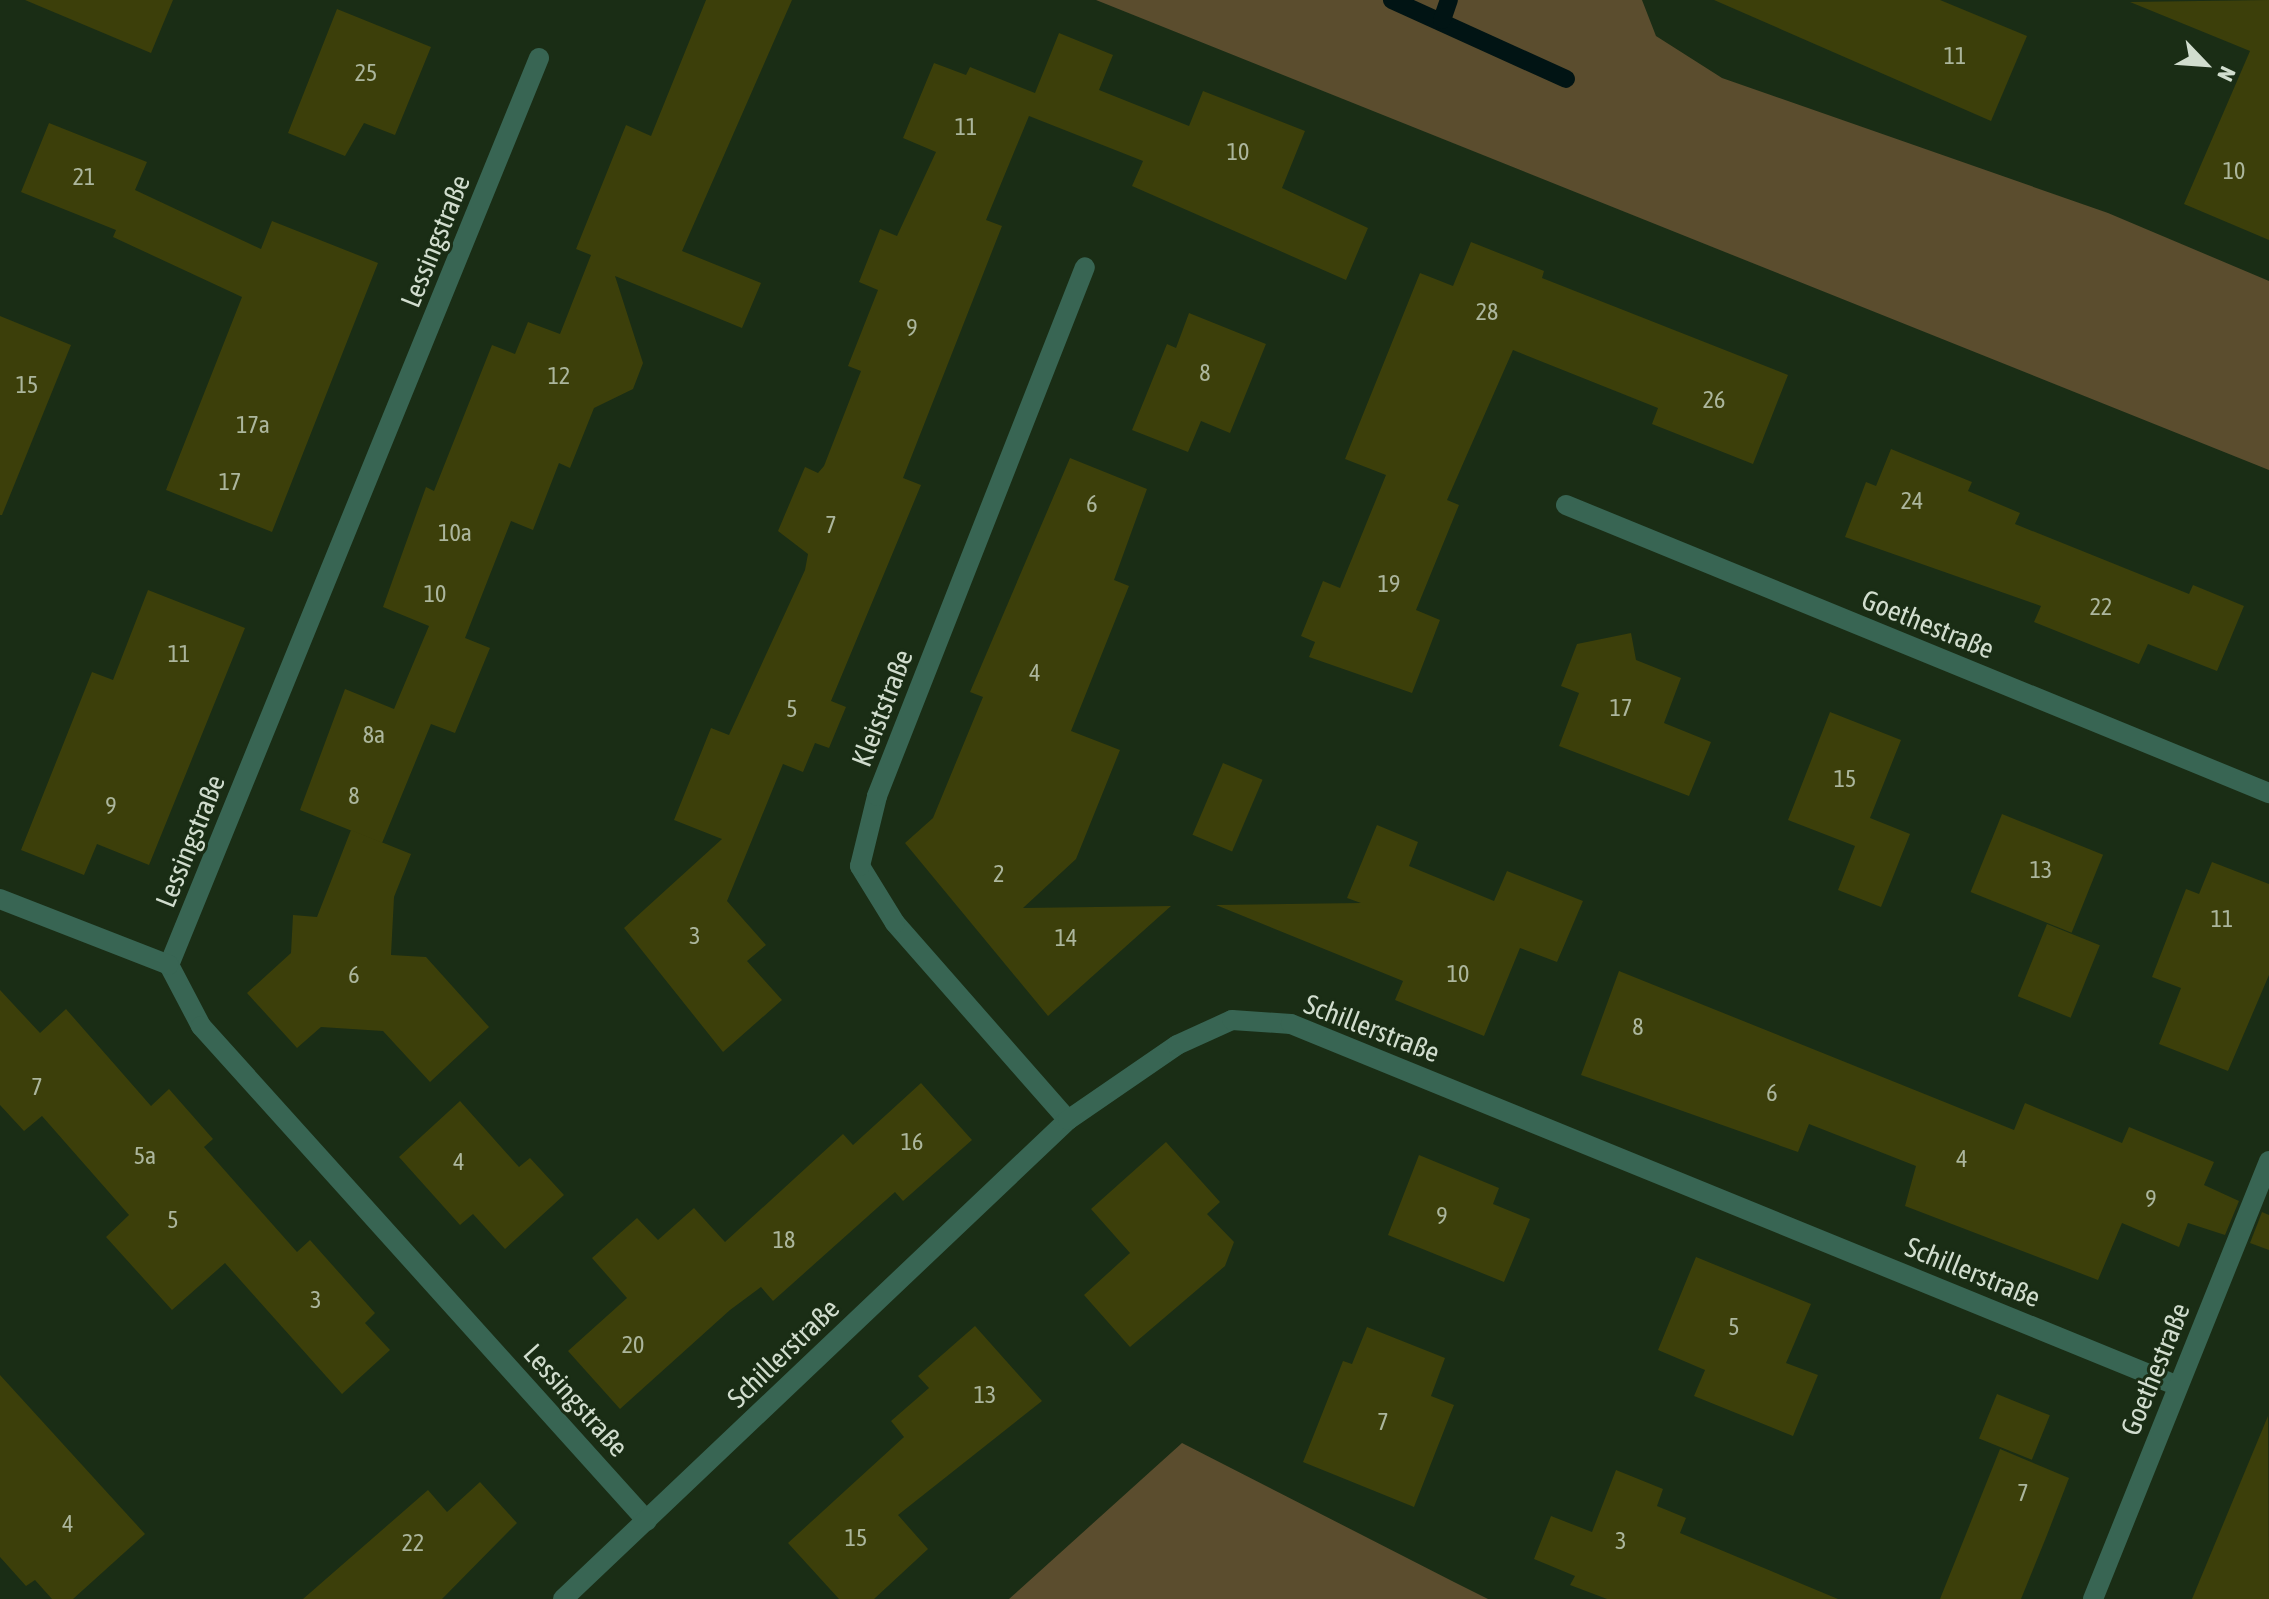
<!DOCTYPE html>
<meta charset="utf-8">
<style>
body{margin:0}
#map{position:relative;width:2269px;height:1599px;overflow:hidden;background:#1a2d15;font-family:"Asap Condensed",sans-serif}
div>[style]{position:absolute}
.green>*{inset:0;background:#5b4d2e}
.stream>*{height:18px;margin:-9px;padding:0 9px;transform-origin:9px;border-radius:9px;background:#011414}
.building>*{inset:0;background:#3c3f0a;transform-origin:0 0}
.street>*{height:20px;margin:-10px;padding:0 10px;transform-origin:10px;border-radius:10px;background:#386553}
span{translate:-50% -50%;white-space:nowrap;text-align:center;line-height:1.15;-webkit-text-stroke:6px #1a2d15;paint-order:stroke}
.number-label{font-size:24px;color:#acb69d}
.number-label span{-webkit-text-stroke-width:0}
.street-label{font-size:28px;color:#d1ddce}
.north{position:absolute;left:2165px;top:24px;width:80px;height:80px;-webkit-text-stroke:6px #1a2d15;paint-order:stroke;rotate:115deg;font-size:22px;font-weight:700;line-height:32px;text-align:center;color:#d1ddce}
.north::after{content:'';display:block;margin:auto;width:28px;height:36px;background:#d1ddce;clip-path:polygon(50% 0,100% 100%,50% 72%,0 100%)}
</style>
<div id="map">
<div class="green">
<div style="clip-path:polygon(1096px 0,1642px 0,1656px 36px,1722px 78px,2108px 213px,2269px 281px,2269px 470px)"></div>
<div style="clip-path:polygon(1182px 1443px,1454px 1582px,1488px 1599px,1009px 1599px)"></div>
</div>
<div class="stream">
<div style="left:1392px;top:0;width:191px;rotate:24.4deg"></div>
<div style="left:1442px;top:20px;width:21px;rotate:-71deg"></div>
</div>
<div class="building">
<div style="clip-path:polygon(25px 0,173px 0,151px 53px)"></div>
<div style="clip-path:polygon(706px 0,792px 0,682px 251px,761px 283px,742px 328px,615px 276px,643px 363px,633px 389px,594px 408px,570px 468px,559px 463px,533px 530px,511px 521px,465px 638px,490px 648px,455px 733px,431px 724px,382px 843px,300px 810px,345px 689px,394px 709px,429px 626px,383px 607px,426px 487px,434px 491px,492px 345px,515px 354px,528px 322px,560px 334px,591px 255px,576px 249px,626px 125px,651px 136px)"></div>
<div style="clip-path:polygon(1714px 0,1940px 0,2027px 36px,1991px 121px)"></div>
<div style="clip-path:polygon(2269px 0,2269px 240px,2184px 204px,2250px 51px,2130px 2px)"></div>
<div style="clip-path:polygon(337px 9px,431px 47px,395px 135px,364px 123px,345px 156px,288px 133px)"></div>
<div style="clip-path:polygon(1059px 33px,1113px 55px,1099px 90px,1189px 126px,1203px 91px,1305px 131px,1282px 188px,1368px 228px,1346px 280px,1132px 186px,1143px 161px,1029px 116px,986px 220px,1002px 226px,903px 478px,921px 485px,831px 701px,846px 707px,829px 748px,815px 743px,803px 772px,783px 764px,727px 901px,766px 945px,747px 961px,782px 1000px,723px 1052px,624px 928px,722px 839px,674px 820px,711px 728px,729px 735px,805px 570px,808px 554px,778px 531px,805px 467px,818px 473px,824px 466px,861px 371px,848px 366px,878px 290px,859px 282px,880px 229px,897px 236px,936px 152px,903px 138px,934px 63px,966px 75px,970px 67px,1035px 93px)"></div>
<div style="clip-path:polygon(49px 123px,147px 162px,135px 190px,261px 249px,272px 221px,378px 263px,272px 532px,166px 490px,242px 297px,113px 237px,116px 230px,21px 192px)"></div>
<div style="clip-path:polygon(1471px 242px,1544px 271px,1542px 278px,1788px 375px,1753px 464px,1652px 424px,1658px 408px,1513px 350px,1447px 500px,1459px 505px,1416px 610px,1440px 620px,1412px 693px,1309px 657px,1315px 642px,1301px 636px,1323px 581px,1340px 588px,1386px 475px,1345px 459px,1420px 273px,1453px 286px)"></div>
<div style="clip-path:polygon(1189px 313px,1266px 344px,1230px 433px,1201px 421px,1188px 452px,1132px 430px,1167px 344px,1176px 348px)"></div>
<div style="clip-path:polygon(0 316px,71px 345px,2px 515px,0 515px)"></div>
<div style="clip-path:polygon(1891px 449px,1972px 482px,1968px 491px,2020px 513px,2015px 524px,2189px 594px,2193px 585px,2244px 606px,2217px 671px,2148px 644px,2139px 664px,2034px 622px,2041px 606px,1845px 537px,1866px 482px,1876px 486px)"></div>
<div style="clip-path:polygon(1070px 458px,1147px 489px,1114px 580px,1129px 586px,1071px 731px,1120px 750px,1076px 859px,1023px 908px,1171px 906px,1048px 1016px,905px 843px,933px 818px,983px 697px,970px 692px)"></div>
<div style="clip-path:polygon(148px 590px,245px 628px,149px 865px,97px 844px,84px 875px,21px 850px,92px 672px,113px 680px)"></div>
<div style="clip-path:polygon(1631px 633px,1636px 660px,1681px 678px,1664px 723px,1711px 742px,1689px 796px,1559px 746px,1579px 693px,1561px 686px,1577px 644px)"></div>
<div style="clip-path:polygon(1830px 712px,1901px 740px,1870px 818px,1910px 834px,1881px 907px,1838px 890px,1855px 846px,1788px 820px)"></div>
<div style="left:1223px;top:763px;width:43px;height:78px;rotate:23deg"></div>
<div style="left:2002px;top:814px;width:109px;height:84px;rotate:22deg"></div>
<div style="clip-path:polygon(1377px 825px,1418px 842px,1409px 866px,1494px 901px,1507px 871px,1583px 901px,1557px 962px,1520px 948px,1484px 1036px,1395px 1000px,1403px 981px,1216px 905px,1361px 903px,1347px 898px)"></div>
<div style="clip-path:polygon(351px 830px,411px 854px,394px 897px,391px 955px,426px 957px,489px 1027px,430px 1082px,383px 1031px,321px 1027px,297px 1048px,247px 993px,291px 953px,293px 915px,317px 917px)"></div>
<div style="clip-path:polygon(2212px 862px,2269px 884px,2269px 975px,2228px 1071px,2159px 1044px,2181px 988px,2152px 977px,2186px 889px,2199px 894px)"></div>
<div style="left:2047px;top:924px;width:57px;height:78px;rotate:22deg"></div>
<div style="clip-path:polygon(1619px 971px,2014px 1130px,2025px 1103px,2122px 1143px,2129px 1127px,2214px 1162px,2204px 1185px,2239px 1201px,2225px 1235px,2188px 1223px,2179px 1247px,2122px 1223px,2098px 1280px,1905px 1206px,1916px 1166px,1809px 1124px,1798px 1152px,1581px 1075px)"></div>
<div style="clip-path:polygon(0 990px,40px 1033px,66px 1009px,151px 1106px,169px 1089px,213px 1139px,204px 1147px,297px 1252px,310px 1240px,375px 1313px,365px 1323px,390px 1350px,342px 1394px,225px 1263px,172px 1310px,106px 1237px,129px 1215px,42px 1116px,24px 1131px,0 1105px)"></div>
<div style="clip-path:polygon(921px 1083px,972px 1140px,903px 1201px,895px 1192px,773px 1301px,761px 1287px,730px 1310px,620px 1409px,568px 1351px,627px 1298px,592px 1258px,637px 1218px,658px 1240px,694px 1208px,725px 1242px,843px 1134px,853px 1145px)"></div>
<div style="clip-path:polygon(460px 1101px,519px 1167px,530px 1158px,564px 1195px,505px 1249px,473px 1214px,460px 1225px,399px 1157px)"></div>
<div style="clip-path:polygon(1166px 1142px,1220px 1202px,1207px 1214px,1234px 1242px,1225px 1266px,1130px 1347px,1084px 1295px,1130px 1253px,1091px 1209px)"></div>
<div style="clip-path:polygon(1419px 1155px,1499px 1188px,1493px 1204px,1530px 1219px,1504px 1282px,1388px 1235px)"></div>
<div style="clip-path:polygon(2262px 1212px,2269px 1215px,2269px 1250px,2250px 1243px)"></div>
<div style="clip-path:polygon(1696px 1257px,1811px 1304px,1786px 1363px,1818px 1375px,1793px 1436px,1694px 1396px,1705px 1370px,1658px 1350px)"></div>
<div style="clip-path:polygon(975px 1326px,1042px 1401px,898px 1515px,928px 1549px,874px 1599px,839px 1599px,788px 1543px,904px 1437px,891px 1421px,929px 1388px,918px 1376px)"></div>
<div style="clip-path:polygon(1367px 1327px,1445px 1358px,1431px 1396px,1454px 1405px,1414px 1507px,1303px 1462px,1343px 1361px,1352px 1364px)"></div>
<div style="clip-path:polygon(0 1375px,145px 1534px,73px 1599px,52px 1599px,35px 1580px,26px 1586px,0 1557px)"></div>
<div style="left:1997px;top:1394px;width:57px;height:48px;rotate:22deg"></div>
<div style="clip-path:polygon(2268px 1416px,2269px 1599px,2192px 1599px)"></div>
<div style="clip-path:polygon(2000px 1449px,2069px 1478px,2047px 1535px,2021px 1599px,1940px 1599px)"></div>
<div style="clip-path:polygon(1616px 1470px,1663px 1489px,1657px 1506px,1686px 1518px,1680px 1533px,1838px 1599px,1607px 1599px,1570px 1585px,1575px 1576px,1534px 1559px,1551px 1516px,1592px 1532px)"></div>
<div style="clip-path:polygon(480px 1482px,517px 1523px,442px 1599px,303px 1599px,428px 1490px,447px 1512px)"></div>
</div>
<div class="street">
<div style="left:539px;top:58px;width:980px;rotate:112.19deg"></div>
<div style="left:169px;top:965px;width:69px;rotate:62.3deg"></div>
<div style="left:201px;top:1026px;width:666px;rotate:47.98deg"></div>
<div style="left:1566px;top:505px;width:760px;rotate:22.28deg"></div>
<div style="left:0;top:899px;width:181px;rotate:21.3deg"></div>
<div style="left:1068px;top:1120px;width:262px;rotate:-131.3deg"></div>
<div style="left:895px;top:923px;width:67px;rotate:-121.6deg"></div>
<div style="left:860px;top:866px;width:72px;rotate:-76.3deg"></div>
<div style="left:877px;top:796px;width:568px;rotate:-68.54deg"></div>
<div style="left:563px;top:1599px;width:696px;rotate:-43.49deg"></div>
<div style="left:1068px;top:1120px;width:132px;rotate:-34.5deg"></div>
<div style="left:1177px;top:1045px;width:60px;rotate:-24.4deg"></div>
<div style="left:1232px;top:1020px;width:59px;rotate:3.9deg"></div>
<div style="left:1291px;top:1024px;width:958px;rotate:22.2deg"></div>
<div style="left:2093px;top:1599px;width:472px;rotate:-68.1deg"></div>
</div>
<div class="number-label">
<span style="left:1955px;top:56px">11</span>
<span style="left:366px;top:73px">25</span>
<span style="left:966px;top:127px">11</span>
<span style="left:1238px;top:152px">10</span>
<span style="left:2234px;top:171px">10</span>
<span style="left:84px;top:177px">21</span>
<span style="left:1487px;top:312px">28</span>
<span style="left:912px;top:328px">9</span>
<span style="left:1205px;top:373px">8</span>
<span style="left:559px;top:376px">12</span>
<span style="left:27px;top:385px">15</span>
<span style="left:1714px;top:400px">26</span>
<span style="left:253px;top:425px">17a</span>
<span style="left:230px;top:482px">17</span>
<span style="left:1912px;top:501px">24</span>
<span style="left:1092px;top:504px">6</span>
<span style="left:831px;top:525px">7</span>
<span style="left:455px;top:533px">10a</span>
<span style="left:1389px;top:584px">19</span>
<span style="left:435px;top:594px">10</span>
<span style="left:2101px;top:607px">22</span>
<span style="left:179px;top:654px">11</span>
<span style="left:1035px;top:673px">4</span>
<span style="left:1621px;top:708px">17</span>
<span style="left:792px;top:709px">5</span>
<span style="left:374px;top:735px">8a</span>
<span style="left:1845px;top:779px">15</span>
<span style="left:354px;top:796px">8</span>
<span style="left:111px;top:806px">9</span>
<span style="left:2041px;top:870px">13</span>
<span style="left:999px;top:874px">2</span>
<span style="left:2222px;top:919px">11</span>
<span style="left:695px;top:936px">3</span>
<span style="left:1066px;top:938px">14</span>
<span style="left:1458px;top:974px">10</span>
<span style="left:354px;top:975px">6</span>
<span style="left:1638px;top:1027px">8</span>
<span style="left:37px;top:1087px">7</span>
<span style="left:1772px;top:1093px">6</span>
<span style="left:912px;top:1142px">16</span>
<span style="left:145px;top:1156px">5a</span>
<span style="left:1962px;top:1159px">4</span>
<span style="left:459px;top:1162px">4</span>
<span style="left:2151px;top:1199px">9</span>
<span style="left:1442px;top:1216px">9</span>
<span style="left:173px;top:1220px">5</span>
<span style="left:784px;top:1240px">18</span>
<span style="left:316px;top:1300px">3</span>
<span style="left:1734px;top:1327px">5</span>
<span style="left:633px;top:1345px">20</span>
<span style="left:985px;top:1395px">13</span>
<span style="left:1383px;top:1422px">7</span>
<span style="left:2023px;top:1493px">7</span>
<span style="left:68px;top:1524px">4</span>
<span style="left:856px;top:1538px">15</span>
<span style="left:1621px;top:1541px">3</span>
<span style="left:413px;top:1543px">22</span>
</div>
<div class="street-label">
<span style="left:435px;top:241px;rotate:-68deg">Lessingstraße</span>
<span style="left:1928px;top:624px;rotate:22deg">Goethestraße</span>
<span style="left:882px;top:708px;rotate:-69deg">Kleiststraße</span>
<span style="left:190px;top:841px;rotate:-68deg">Lessingstraße</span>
<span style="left:1372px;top:1028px;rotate:21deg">Schillerstraße</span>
<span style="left:1973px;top:1272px;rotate:22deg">Schillerstraße</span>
<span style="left:783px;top:1353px;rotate:-44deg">Schillerstraße</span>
<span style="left:2155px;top:1369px;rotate:-68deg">Goethestraße</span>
<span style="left:576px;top:1400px;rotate:48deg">Lessingstraße</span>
</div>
<div class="north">N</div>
</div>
